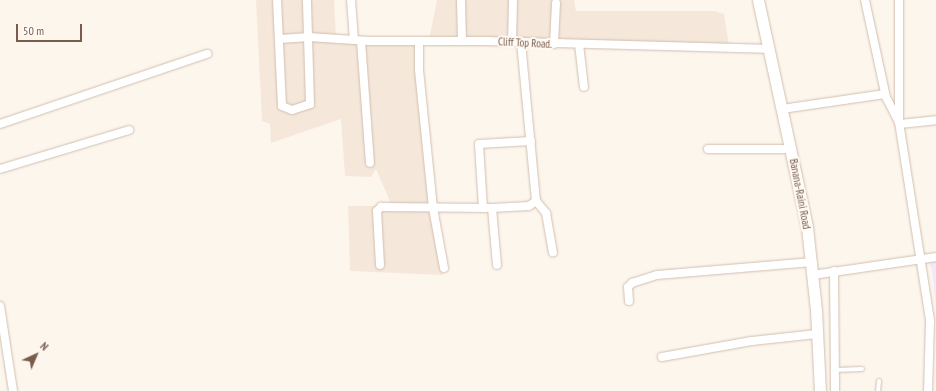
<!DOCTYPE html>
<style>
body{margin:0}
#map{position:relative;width:936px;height:391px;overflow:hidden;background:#fdf6ec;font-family:"PT Sans Narrow",sans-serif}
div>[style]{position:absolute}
.residential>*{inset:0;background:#f5e8da}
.education>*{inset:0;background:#f3e8fa}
.roads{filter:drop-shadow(0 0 1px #d1beb0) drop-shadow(0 0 1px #d1beb0)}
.lane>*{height:4px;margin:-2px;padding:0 2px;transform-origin:2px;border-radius:2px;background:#fff}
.street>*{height:8px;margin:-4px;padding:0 4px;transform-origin:4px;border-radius:4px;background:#fff}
.secondary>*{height:11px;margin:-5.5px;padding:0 5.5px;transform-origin:5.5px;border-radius:5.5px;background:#fff}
span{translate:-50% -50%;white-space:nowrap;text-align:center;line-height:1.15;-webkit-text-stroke:4px #fffaf3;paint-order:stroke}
.street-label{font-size:11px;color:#7a5c4d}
.north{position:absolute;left:16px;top:335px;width:40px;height:40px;-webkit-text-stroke:3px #fffaf3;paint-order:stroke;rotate:44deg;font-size:11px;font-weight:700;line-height:16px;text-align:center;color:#7a5c4d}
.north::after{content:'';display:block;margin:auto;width:14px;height:18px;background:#7a5c4d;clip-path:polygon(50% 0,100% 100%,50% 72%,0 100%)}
.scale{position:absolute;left:16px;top:24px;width:66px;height:18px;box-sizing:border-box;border:2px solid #7a5c4d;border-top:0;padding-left:5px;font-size:12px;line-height:14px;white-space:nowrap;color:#7a5c4d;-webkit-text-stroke:3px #fffaf3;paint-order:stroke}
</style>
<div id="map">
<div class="residential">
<div style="clip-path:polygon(256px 0,334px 0,336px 36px,429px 40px,437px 0,574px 0,576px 11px,715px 11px,724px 14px,729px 46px,419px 45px,443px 275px,350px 271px,348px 206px,392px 206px,376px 169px,371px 177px,345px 176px,341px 119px,271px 143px,270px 124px,262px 121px)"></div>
</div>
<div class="education">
<div style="clip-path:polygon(936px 261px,936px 308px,932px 270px,929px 263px)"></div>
</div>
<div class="roads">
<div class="lane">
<div style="left:835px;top:370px;width:27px;rotate:-2deg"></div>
<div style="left:878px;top:391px;width:10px;rotate:-84deg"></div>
</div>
<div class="street">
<div style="left:277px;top:0;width:106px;rotate:87.3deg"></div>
<div style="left:282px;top:106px;width:11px;rotate:22deg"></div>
<div style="left:292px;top:110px;width:19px;rotate:-18deg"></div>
<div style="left:310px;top:104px;width:104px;rotate:-91.7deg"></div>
<div style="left:351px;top:0;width:40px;rotate:85.7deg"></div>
<div style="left:461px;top:0;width:41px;rotate:88.6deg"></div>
<div style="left:865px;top:0;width:99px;rotate:77.8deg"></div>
<div style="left:886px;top:97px;width:27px;rotate:63deg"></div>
<div style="left:899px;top:0;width:122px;rotate:90deg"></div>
<div style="left:899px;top:122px;width:201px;rotate:81.1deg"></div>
<div style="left:930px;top:321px;width:70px;rotate:91.6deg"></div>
<div style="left:280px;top:39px;width:29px;rotate:-4deg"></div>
<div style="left:309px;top:37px;width:60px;rotate:3.8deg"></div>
<div style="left:369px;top:41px;width:119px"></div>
<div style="left:488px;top:41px;width:281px;rotate:1.6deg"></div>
<div style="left:361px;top:41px;width:122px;rotate:85.8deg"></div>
<div style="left:419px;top:42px;width:28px;rotate:90deg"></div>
<div style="left:419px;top:70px;width:139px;rotate:84.2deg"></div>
<div style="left:433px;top:208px;width:61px;rotate:79.6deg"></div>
<div style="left:512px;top:42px;width:42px;rotate:-88.6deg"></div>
<div style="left:554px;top:44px;width:41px;rotate:-87.2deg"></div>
<div style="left:579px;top:44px;width:43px;rotate:83.4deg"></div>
<div style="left:782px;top:109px;width:104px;rotate:-8.3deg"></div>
<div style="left:0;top:124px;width:219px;rotate:-18.7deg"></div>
<div style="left:900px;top:124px;width:36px;rotate:-6deg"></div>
<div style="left:708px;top:149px;width:83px"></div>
<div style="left:0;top:169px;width:135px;rotate:-16.8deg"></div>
<div style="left:536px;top:201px;width:16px;rotate:50deg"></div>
<div style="left:546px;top:213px;width:40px;rotate:80deg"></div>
<div style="left:483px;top:208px;width:64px;rotate:-93.6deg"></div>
<div style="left:479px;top:144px;width:52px;rotate:-3.3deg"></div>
<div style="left:492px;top:208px;width:57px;rotate:85deg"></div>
<div style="left:380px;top:265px;width:54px;rotate:-93.2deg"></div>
<div style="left:377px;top:211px;width:6px;rotate:-45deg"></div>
<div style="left:381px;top:207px;width:111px;rotate:0.5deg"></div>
<div style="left:492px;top:208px;width:37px;rotate:-3deg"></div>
<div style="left:529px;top:206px;width:9px;rotate:-36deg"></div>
<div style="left:536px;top:201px;width:160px;rotate:-95.4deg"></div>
<div style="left:834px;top:271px;width:120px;rotate:89.5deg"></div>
<div style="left:813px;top:275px;width:124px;rotate:-8.3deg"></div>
<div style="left:629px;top:301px;width:14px;rotate:-94deg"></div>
<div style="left:628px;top:287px;width:6px;rotate:-45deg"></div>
<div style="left:632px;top:283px;width:26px;rotate:-18deg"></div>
<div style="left:657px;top:275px;width:156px;rotate:-4.8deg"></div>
<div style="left:0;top:306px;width:86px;rotate:81.3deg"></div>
<div style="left:662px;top:357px;width:91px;rotate:-10.1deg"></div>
<div style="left:752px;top:341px;width:65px;rotate:-6.1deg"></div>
</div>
<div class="secondary">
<div style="left:758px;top:0;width:232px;rotate:77.8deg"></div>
<div style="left:807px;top:227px;width:83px;rotate:83.8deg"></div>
<div style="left:816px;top:310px;width:81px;rotate:87.2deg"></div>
</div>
</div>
<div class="street-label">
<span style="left:525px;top:43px;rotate:3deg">Cliff Top Road.</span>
<span style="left:800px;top:194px;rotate:79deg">Banana-Raini Road</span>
</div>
<div class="north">N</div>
<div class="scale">50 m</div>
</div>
